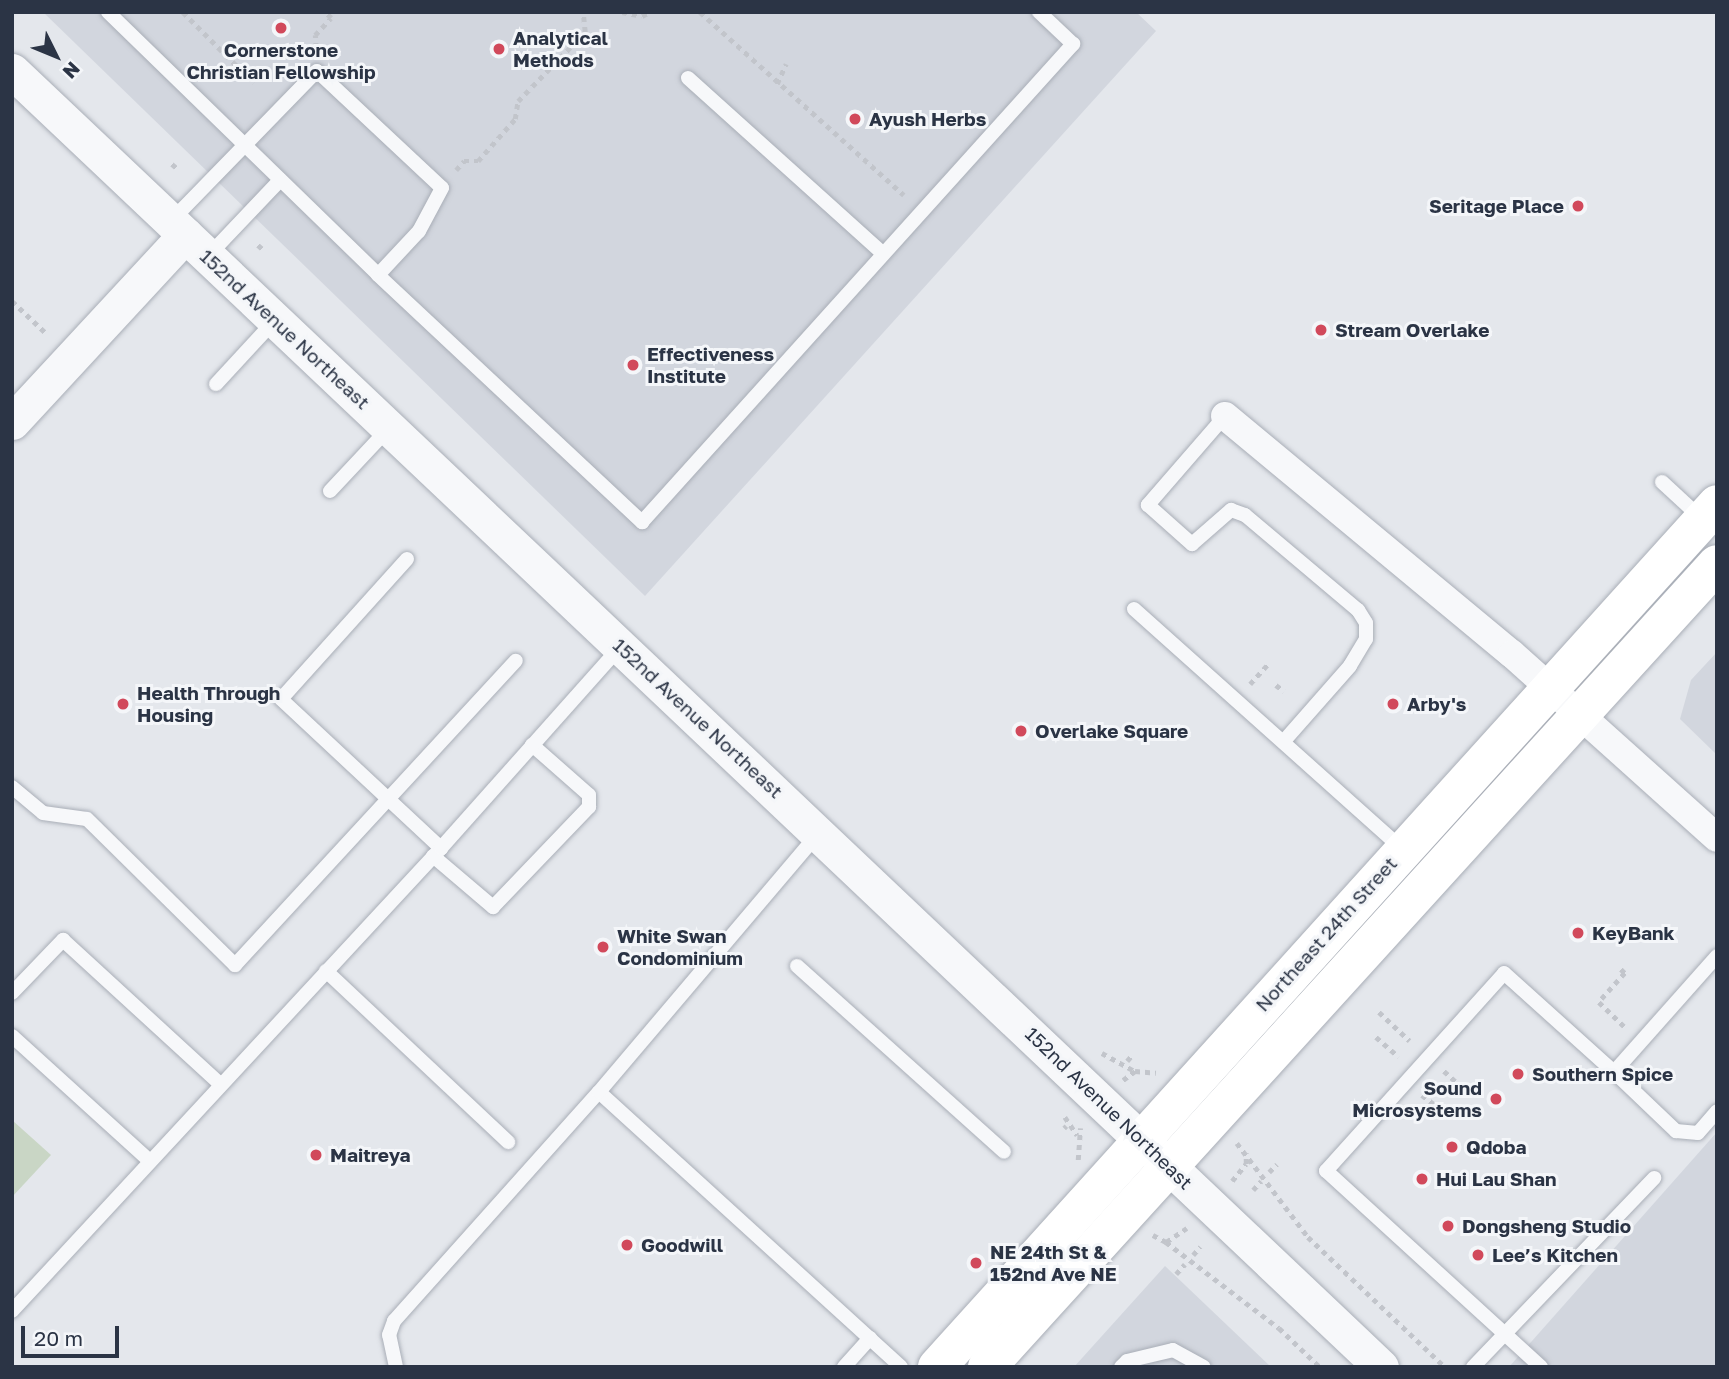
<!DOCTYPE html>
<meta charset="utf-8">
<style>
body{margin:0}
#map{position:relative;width:1729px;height:1379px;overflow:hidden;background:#e4e7ec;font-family:"Golos Text",sans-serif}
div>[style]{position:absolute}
.built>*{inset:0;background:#d2d6de}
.green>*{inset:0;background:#c9d6c5}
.path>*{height:4.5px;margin-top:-2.25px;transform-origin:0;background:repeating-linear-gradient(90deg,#c2c5cb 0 5px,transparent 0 10px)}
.roads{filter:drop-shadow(0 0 2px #a9aeb7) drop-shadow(0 0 2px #a9aeb7)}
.service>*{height:14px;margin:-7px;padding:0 7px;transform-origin:7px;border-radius:7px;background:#f7f8fa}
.minor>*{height:28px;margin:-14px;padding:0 14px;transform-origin:14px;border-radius:14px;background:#f7f8fa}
.tertiary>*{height:35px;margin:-17.5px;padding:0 17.5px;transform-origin:17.5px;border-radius:17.5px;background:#f7f8fa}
.secondary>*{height:38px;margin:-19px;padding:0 19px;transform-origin:19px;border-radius:19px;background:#fff}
.dots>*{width:19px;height:19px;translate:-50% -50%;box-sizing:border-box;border:4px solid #f4f6f9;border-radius:50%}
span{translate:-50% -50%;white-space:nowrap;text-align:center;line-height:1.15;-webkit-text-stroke:6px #f4f6f9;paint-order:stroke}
.poi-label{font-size:19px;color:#2b3445;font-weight:700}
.left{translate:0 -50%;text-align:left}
.right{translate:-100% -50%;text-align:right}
.street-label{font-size:19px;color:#2b3445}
.frame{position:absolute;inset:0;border:14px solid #2b3445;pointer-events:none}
.north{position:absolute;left:21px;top:21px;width:70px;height:70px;-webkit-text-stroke:5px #f4f6f9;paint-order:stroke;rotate:133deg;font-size:19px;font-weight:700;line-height:28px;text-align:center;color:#2b3445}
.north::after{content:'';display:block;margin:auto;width:24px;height:32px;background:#2b3445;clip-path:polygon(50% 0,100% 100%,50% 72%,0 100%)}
.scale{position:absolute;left:21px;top:1326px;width:98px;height:32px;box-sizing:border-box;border:4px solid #2b3445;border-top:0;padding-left:9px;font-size:21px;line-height:24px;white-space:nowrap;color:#2b3445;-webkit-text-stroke:5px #f4f6f9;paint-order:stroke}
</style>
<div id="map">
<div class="built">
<div style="clip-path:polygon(43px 12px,1136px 12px,1156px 31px,645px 596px)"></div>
<div style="clip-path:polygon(1717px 652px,1717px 755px,1680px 719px,1691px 680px)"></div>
<div style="clip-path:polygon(1717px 1132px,1717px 1367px,1509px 1367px)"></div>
<div style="clip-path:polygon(1165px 1266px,1271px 1367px,1074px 1367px)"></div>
</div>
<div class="green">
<div style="clip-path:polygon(12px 1120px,51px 1155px,12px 1197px)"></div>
</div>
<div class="path">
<div style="left:183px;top:12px;width:100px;rotate:45deg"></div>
<div style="left:622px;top:12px;width:20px;rotate:11deg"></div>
<div style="left:642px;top:16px;width:9px;rotate:-27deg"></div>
<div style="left:700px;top:12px;width:274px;rotate:41.9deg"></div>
<div style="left:316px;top:48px;width:13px;rotate:-94deg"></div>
<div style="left:315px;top:35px;width:23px;rotate:-47deg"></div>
<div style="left:331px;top:18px;width:8px;rotate:-135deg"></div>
<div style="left:777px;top:84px;width:22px;rotate:-66deg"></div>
<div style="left:172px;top:164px;width:8px;rotate:40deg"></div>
<div style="left:456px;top:170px;width:12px;rotate:-48deg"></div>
<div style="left:464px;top:161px;width:14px"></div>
<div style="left:478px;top:161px;width:56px;rotate:-48.6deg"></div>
<div style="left:515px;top:119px;width:18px;rotate:-81deg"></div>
<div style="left:518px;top:101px;width:96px;rotate:-45.8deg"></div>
<div style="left:585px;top:32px;width:20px;rotate:-96deg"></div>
<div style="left:258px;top:245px;width:9px;rotate:41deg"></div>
<div style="left:12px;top:301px;width:48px;rotate:43.3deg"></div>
<div style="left:1250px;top:684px;width:27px;rotate:-48deg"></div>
<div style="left:1276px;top:685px;width:10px;rotate:37deg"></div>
<div style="left:1621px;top:969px;width:6px;rotate:45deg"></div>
<div style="left:1625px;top:973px;width:39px;rotate:132deg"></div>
<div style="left:1599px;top:1002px;width:35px;rotate:44deg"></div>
<div style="left:1379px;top:1012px;width:42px;rotate:43.1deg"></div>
<div style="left:1376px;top:1037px;width:30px;rotate:41deg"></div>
<div style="left:1102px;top:1053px;width:37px;rotate:29deg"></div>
<div style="left:1127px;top:1061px;width:8px;rotate:-50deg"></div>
<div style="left:1444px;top:1071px;width:27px;rotate:42deg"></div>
<div style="left:1123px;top:1080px;width:15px;rotate:-37deg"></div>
<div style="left:1135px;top:1071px;width:21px;rotate:5deg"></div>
<div style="left:1422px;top:1095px;width:20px;rotate:37deg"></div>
<div style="left:1065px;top:1117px;width:22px;rotate:56deg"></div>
<div style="left:1064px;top:1128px;width:3px;rotate:-45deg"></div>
<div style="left:1237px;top:1143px;width:118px;rotate:52.9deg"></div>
<div style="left:1308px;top:1237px;width:189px;rotate:43.5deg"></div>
<div style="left:1078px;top:1160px;width:32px;rotate:-86deg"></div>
<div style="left:1269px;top:1172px;width:11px;rotate:-45deg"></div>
<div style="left:1232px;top:1181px;width:22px;rotate:-51deg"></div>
<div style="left:1246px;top:1164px;width:11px;rotate:-90deg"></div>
<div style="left:1253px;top:1190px;width:12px;rotate:-48deg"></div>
<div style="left:1153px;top:1235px;width:15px;rotate:28deg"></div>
<div style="left:1166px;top:1242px;width:25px;rotate:-34deg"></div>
<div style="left:1166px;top:1242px;width:142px;rotate:37.3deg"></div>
<div style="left:1279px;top:1328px;width:57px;rotate:43.6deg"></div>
<div style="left:1193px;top:1255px;width:11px;rotate:-49deg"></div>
<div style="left:1176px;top:1274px;width:13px;rotate:-48deg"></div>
</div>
<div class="roads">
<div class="service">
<div style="left:108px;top:12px;width:377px;rotate:44.2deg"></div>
<div style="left:378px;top:275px;width:362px;rotate:43.1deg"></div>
<div style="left:642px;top:522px;width:644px;rotate:-47.96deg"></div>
<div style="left:1073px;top:44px;width:47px;rotate:-136.7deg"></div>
<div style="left:688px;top:78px;width:260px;rotate:42deg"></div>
<div style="left:171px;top:221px;width:209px;rotate:-45.8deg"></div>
<div style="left:317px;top:71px;width:171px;rotate:43.1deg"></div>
<div style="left:442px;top:188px;width:49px;rotate:118.1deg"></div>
<div style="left:419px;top:231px;width:60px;rotate:133deg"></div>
<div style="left:208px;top:256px;width:105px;rotate:-46.5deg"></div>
<div style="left:216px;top:384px;width:87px;rotate:-47.3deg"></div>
<div style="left:1225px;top:416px;width:118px;rotate:130.9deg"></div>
<div style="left:1148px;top:505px;width:59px;rotate:41.6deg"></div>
<div style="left:1192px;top:544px;width:52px;rotate:-41.1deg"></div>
<div style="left:1231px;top:510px;width:15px;rotate:20deg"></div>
<div style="left:1245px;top:515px;width:148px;rotate:40.1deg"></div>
<div style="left:1358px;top:610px;width:15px;rotate:58deg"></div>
<div style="left:1366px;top:623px;width:16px;rotate:90deg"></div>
<div style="left:1366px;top:639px;width:31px;rotate:121deg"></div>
<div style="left:1350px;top:666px;width:101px;rotate:131.4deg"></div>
<div style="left:1662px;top:482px;width:54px;rotate:42.8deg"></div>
<div style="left:330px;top:491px;width:85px;rotate:-46.9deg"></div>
<div style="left:407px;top:559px;width:188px;rotate:132deg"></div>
<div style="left:281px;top:699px;width:219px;rotate:43deg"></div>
<div style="left:1134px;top:609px;width:360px;rotate:41.8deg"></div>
<div style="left:12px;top:787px;width:40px;rotate:40deg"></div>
<div style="left:43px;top:813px;width:44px;rotate:7.8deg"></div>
<div style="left:87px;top:819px;width:208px;rotate:44.6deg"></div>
<div style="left:235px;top:965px;width:414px;rotate:-47.3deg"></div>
<div style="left:433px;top:856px;width:79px;rotate:40.4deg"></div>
<div style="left:493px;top:907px;width:139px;rotate:-46.2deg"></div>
<div style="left:589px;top:807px;width:12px;rotate:-90deg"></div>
<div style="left:589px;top:795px;width:76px;rotate:-138.7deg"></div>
<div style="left:797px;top:966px;width:278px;rotate:41.9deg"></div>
<div style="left:326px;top:971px;width:250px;rotate:43.2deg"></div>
<div style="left:12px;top:993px;width:74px;rotate:-46.1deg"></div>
<div style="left:63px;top:940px;width:214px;rotate:42.5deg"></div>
<div style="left:12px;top:1036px;width:186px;rotate:42.2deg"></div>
<div style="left:1614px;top:1072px;width:86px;rotate:43.6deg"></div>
<div style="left:1676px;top:1131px;width:22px;rotate:5deg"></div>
<div style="left:1698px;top:1133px;width:29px;rotate:-49deg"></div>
<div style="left:599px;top:1092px;width:408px;rotate:42.3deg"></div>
<div style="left:12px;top:1311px;width:631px;rotate:-47.18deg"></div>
<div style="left:441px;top:848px;width:269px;rotate:-48.3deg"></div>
<div style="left:396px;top:1367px;width:33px;rotate:-102deg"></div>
<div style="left:389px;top:1335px;width:15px;rotate:-70deg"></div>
<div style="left:394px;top:1321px;width:307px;rotate:-48.2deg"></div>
<div style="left:599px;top:1092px;width:340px;rotate:-49.7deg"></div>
<div style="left:844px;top:1367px;width:39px;rotate:-48deg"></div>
<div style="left:1121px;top:1367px;width:8px;rotate:-45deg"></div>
<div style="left:1127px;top:1361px;width:47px;rotate:-13.4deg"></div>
<div style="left:1173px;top:1350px;width:35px;rotate:29deg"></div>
<div style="left:1473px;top:1367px;width:262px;rotate:-46.2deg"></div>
<div style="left:1541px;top:1367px;width:291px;rotate:-137.6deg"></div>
<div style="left:1326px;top:1171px;width:266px;rotate:-48deg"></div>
<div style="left:1504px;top:973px;width:148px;rotate:42deg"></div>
<div style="left:1614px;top:1072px;width:155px;rotate:-48.4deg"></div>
</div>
<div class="minor">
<div style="left:1225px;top:416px;width:373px;rotate:39.7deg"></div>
<div style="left:1512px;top:654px;width:275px;rotate:41.9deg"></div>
</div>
<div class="tertiary">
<div style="left:12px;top:71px;width:1885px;rotate:43.43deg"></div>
<div style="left:12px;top:422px;width:255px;rotate:-47.2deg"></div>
</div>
<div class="secondary">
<div style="left:937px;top:1367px;width:1163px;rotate:-47.89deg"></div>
<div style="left:987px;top:1367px;width:1085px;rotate:-47.73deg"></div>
</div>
</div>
<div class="dots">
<div style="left:281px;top:28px;background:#d1495b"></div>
<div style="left:499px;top:49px;background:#d1495b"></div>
<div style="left:855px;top:119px;background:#d1495b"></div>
<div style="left:1578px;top:206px;background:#d1495b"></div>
<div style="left:1321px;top:330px;background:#d1495b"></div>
<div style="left:633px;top:365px;background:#d1495b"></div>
<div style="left:123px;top:704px;background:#d1495b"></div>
<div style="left:1393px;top:704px;background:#d1495b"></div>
<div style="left:1021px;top:731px;background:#d1495b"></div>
<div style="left:1578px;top:933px;background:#d1495b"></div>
<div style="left:603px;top:947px;background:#d1495b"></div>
<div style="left:1518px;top:1074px;background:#d1495b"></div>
<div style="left:1496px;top:1099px;background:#d1495b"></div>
<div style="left:1452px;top:1147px;background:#d1495b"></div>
<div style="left:316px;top:1155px;background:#d1495b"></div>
<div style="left:1422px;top:1179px;background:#d1495b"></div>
<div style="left:1448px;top:1226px;background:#d1495b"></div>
<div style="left:627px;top:1245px;background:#d1495b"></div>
<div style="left:1478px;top:1255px;background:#d1495b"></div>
<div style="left:976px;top:1263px;background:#d1495b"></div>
</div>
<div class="poi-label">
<span class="left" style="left:513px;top:49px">Analytical<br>Methods</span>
<span style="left:281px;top:61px">Cornerstone<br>Christian Fellowship</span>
<span class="left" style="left:869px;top:119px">Ayush Herbs</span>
<span class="right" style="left:1564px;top:206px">Seritage Place</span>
<span class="left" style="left:1335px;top:330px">Stream Overlake</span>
<span class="left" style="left:647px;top:365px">Effectiveness<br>Institute</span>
<span class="left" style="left:137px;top:704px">Health Through<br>Housing</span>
<span class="left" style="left:1407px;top:704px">Arby's</span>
<span class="left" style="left:1035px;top:731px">Overlake Square</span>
<span class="left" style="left:1592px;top:933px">KeyBank</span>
<span class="left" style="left:617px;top:947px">White Swan<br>Condominium</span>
<span class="left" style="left:1532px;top:1074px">Southern Spice</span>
<span class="right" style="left:1482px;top:1099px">Sound<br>Microsystems</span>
<span class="left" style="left:1466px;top:1147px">Qdoba</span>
<span class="left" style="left:330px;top:1155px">Maitreya</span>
<span class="left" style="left:1436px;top:1179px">Hui Lau Shan</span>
<span class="left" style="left:1462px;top:1226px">Dongsheng Studio</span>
<span class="left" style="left:641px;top:1245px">Goodwill</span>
<span class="left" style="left:990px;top:1263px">NE 24th St &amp;<br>152nd Ave NE</span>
<span class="left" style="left:1492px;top:1255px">Lee’s Kitchen</span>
</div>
<div class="street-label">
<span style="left:285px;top:329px;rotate:43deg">152nd Avenue Northeast</span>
<span style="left:698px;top:718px;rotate:43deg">152nd Avenue Northeast</span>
<span style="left:1326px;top:934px;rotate:-48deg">Northeast 24th Street</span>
<span style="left:1109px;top:1108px;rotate:44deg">152nd Avenue Northeast</span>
</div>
<div class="frame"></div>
<div class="north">N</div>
<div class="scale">20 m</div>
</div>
